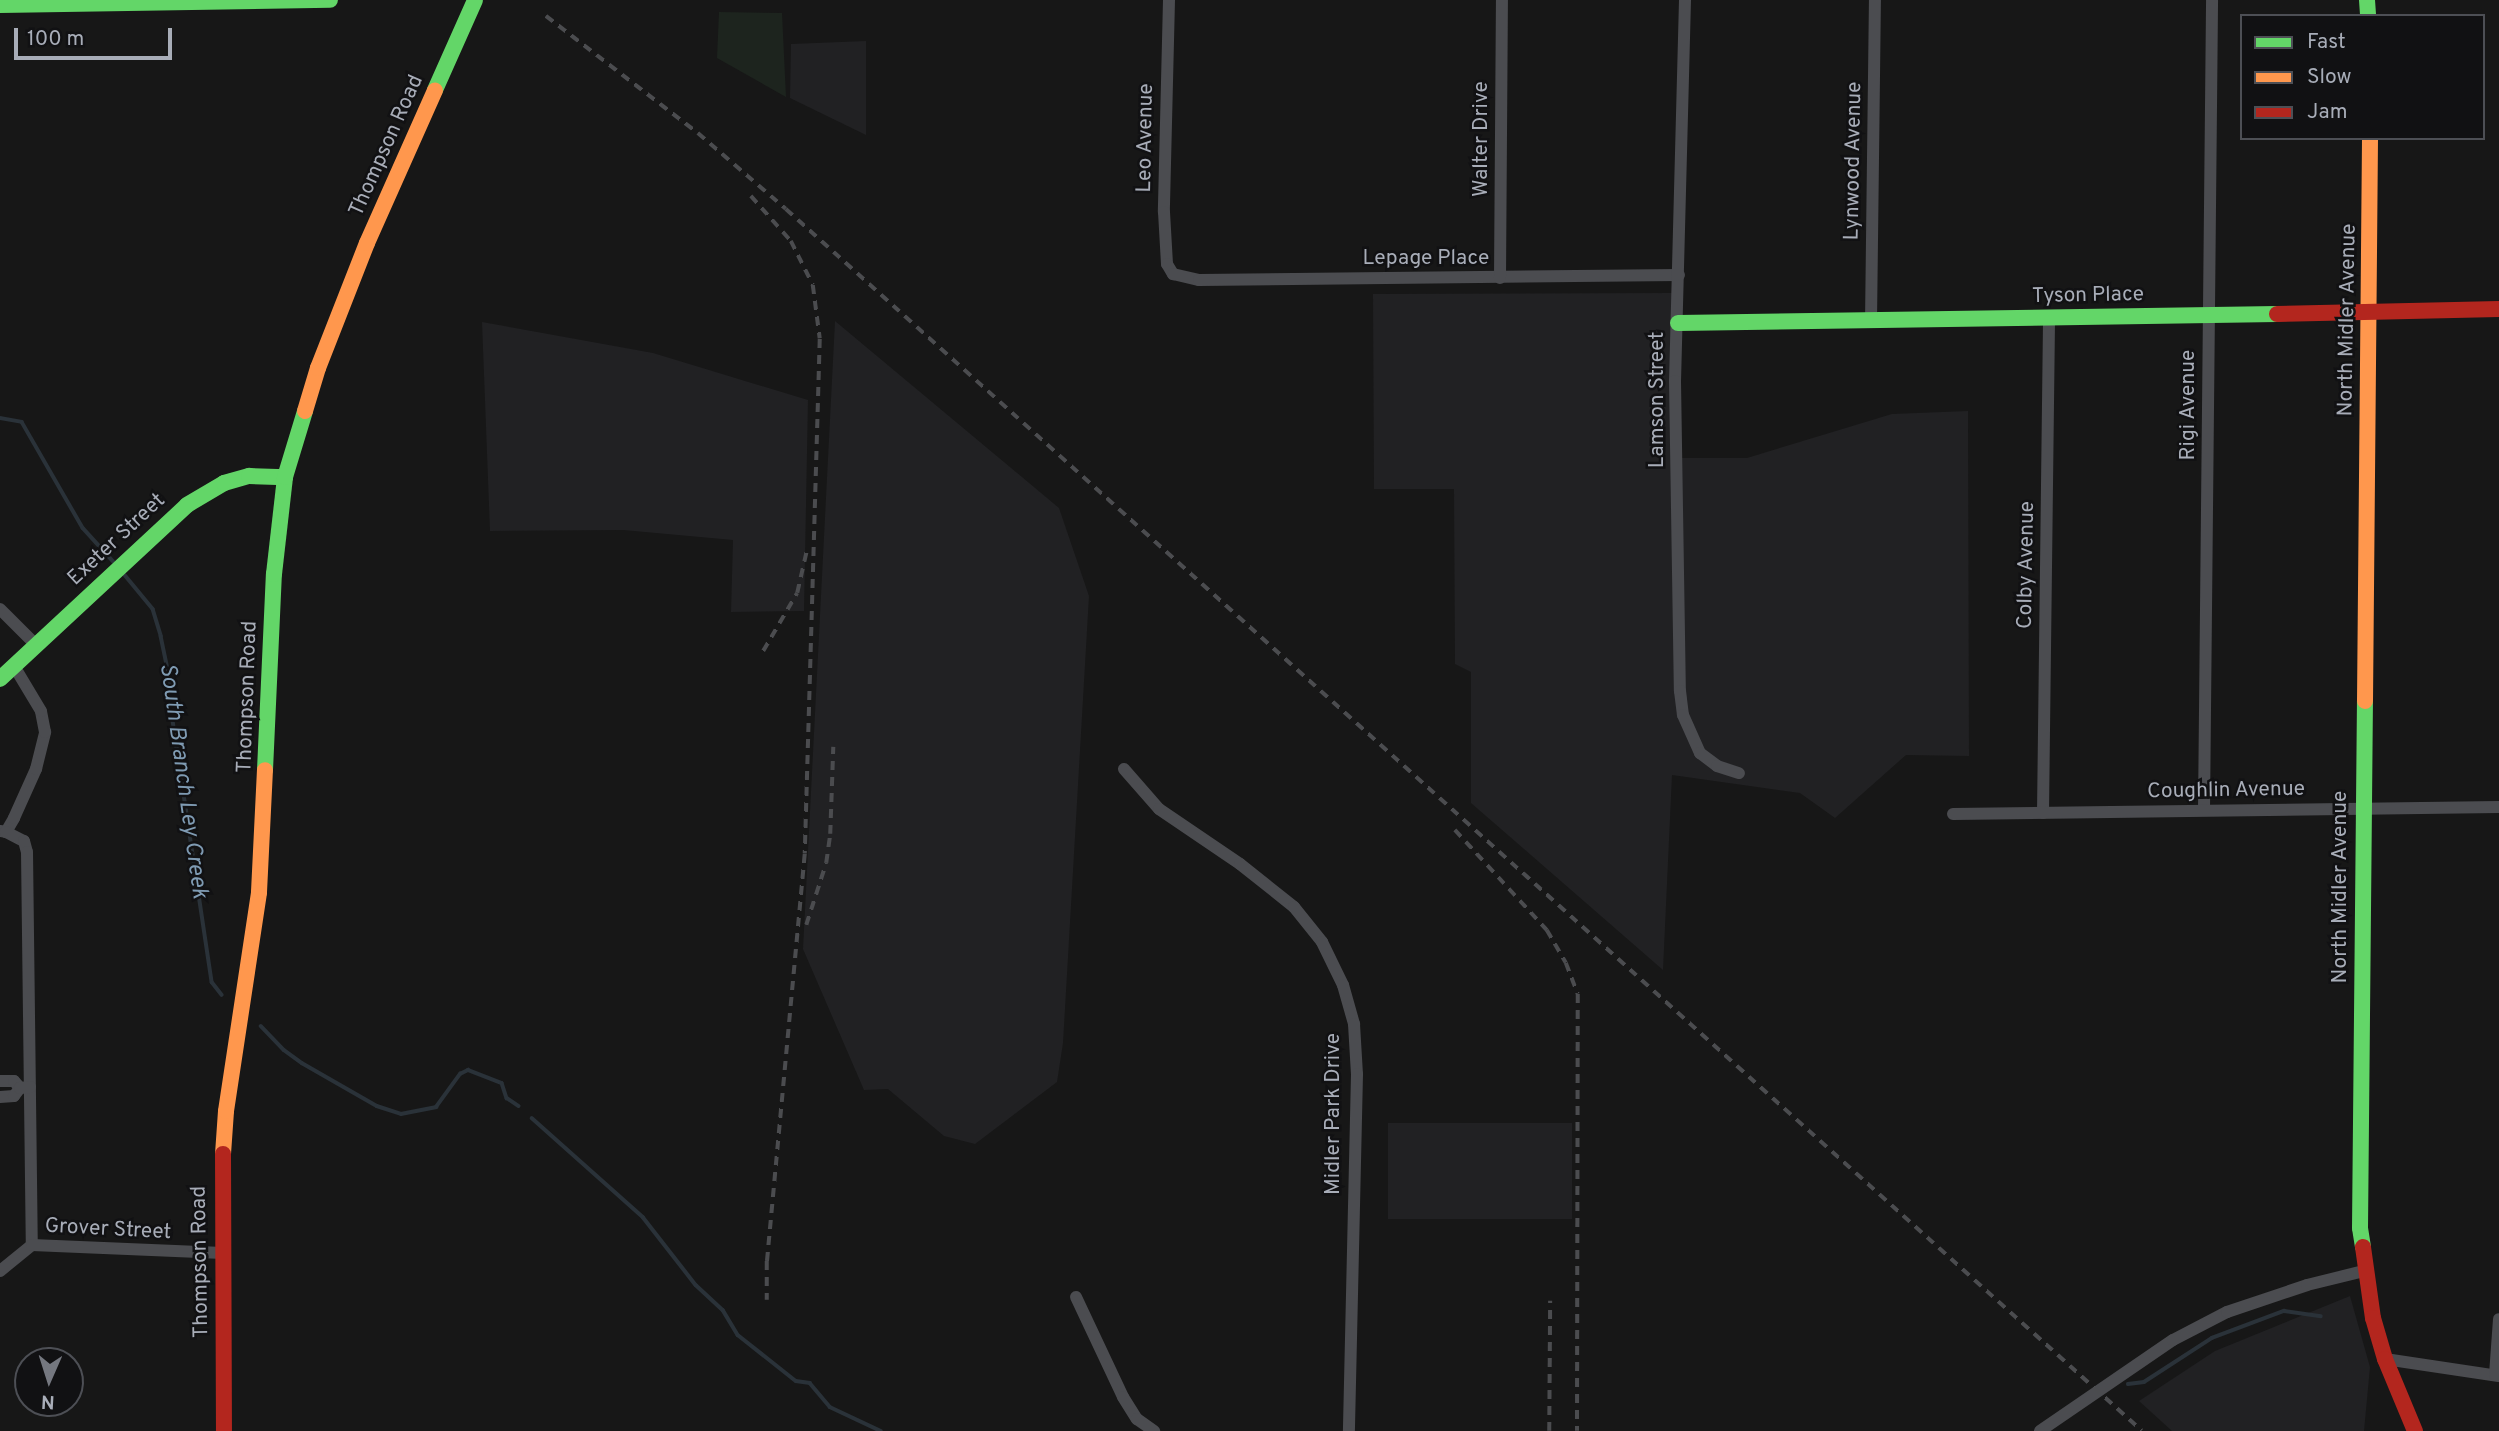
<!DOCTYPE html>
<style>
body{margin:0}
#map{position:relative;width:2499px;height:1431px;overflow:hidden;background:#171717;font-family:Overpass,sans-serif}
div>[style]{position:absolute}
.built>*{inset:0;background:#212123;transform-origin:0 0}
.green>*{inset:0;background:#1d241e}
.stream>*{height:3.5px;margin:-1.75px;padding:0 1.75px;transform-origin:1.75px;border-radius:1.75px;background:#2a3239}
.street>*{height:12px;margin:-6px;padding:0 6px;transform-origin:6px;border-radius:6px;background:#4b4c50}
.fast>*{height:16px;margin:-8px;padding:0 8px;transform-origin:8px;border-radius:8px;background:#63d668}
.slow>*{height:16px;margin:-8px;padding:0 8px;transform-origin:8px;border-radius:8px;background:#ff974d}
.jam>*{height:16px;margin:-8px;padding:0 8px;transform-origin:8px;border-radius:8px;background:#b3261e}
.rail>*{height:3.5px;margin-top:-1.75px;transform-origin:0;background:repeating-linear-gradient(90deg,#4b4c4f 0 9px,transparent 0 16px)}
span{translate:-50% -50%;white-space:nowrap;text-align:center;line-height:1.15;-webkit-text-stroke:5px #111113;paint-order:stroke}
.street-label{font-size:21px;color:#a8adb8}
.water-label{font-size:23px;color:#7f9bb3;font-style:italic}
.legend{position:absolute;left:2240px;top:14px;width:245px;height:126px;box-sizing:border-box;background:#111113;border:2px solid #4d4f55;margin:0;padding:9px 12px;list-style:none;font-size:21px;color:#a8adb8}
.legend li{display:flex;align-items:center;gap:14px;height:35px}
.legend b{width:35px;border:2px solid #4d4f55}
.north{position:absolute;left:14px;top:1347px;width:70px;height:70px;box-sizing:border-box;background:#111113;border:2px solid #4d4f55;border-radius:50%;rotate:183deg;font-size:19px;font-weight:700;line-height:28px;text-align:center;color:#a8adb8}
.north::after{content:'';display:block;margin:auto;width:24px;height:32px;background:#757880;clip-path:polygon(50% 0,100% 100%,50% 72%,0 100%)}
.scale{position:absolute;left:14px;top:28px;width:158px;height:32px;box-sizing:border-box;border:4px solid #a8adb8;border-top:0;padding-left:9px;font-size:21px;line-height:24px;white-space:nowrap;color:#a8adb8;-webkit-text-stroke:5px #111113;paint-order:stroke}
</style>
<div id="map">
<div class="built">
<div style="clip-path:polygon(866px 41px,866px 135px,790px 98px,791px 44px)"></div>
<div style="clip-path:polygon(1672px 293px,1674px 458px,1747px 458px,1892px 414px,1968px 411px,1969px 756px,1906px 755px,1835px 818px,1800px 793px,1672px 775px,1663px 970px,1471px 803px,1471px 672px,1455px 664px,1454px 489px,1374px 489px,1373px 294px)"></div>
<div style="clip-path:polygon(835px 321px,1059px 508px,1089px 596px,1063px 1043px,1057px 1082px,975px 1144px,944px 1136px,888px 1089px,864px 1090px,803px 949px)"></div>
<div style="clip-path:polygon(482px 322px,653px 353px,808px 400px,804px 611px,731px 612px,733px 540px,623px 530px,490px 531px)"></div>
<div style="left:1388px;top:1123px;width:184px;height:96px"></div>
<div style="clip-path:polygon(2350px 1296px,2370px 1367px,2364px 1431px,2172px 1431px,2139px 1401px,2215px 1351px)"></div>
</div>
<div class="green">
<div style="clip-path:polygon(719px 12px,782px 13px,786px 97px,717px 58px)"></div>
</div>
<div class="stream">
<div style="left:0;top:418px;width:22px;rotate:10deg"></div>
<div style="left:22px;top:422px;width:122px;rotate:60.1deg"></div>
<div style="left:83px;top:528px;width:45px;rotate:47.7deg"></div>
<div style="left:125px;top:575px;width:44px;rotate:50.5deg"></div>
<div style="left:153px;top:609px;width:28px;rotate:73deg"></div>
<div style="left:161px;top:636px;width:49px;rotate:78.2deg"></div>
<div style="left:171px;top:684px;width:30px;rotate:88deg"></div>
<div style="left:172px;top:714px;width:271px;rotate:81.5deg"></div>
<div style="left:212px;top:982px;width:16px;rotate:52deg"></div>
<div style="left:261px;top:1026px;width:33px;rotate:46deg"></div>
<div style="left:284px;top:1050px;width:22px;rotate:36deg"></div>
<div style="left:302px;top:1063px;width:86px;rotate:29.8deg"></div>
<div style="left:377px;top:1106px;width:25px;rotate:18deg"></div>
<div style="left:401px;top:1114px;width:36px;rotate:-11deg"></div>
<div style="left:436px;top:1107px;width:41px;rotate:-54deg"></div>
<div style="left:460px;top:1074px;width:9px;rotate:-27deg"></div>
<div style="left:468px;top:1070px;width:36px;rotate:21deg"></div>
<div style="left:502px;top:1083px;width:16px;rotate:72deg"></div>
<div style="left:507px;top:1098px;width:14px;rotate:34deg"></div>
<div style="left:532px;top:1118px;width:149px;rotate:41.7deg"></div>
<div style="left:643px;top:1217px;width:86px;rotate:52.1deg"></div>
<div style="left:696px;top:1285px;width:37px;rotate:43deg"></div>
<div style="left:723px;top:1310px;width:29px;rotate:59deg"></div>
<div style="left:738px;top:1335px;width:74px;rotate:38.4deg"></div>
<div style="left:796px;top:1381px;width:14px;rotate:8deg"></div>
<div style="left:810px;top:1383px;width:31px;rotate:50deg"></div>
<div style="left:830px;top:1407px;width:56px;rotate:25.2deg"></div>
<div style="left:2128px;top:1384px;width:16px;rotate:-7deg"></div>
<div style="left:2144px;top:1382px;width:81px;rotate:-32.9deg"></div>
<div style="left:2212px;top:1338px;width:77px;rotate:-20.6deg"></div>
<div style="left:2284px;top:1311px;width:37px;rotate:8deg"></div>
</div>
<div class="street">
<div style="left:1169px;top:0;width:212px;rotate:91.4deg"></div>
<div style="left:1164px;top:212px;width:52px;rotate:86.7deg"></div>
<div style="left:1167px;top:264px;width:12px;rotate:59deg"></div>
<div style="left:1173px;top:274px;width:27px;rotate:13deg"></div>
<div style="left:1199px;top:280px;width:480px;rotate:-0.6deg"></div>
<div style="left:1685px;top:0;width:381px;rotate:91.5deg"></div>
<div style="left:1675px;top:381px;width:310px;rotate:89.1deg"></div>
<div style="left:1680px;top:691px;width:24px;rotate:83deg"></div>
<div style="left:1683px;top:715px;width:42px;rotate:65.9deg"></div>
<div style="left:1700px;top:753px;width:21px;rotate:37deg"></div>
<div style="left:1717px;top:766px;width:23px;rotate:18deg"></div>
<div style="left:1500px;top:278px;width:278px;rotate:-89.6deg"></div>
<div style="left:1871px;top:322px;width:322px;rotate:-89.3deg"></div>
<div style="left:0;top:609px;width:51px;rotate:45deg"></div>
<div style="left:1124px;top:769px;width:53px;rotate:48.8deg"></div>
<div style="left:1159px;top:809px;width:98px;rotate:34.2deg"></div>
<div style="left:1240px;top:864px;width:69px;rotate:38.5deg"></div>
<div style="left:1294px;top:907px;width:45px;rotate:51.3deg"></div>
<div style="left:1322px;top:942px;width:48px;rotate:64deg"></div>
<div style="left:1343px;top:985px;width:41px;rotate:74.2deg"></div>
<div style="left:1354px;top:1024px;width:50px;rotate:86.6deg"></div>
<div style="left:1357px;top:1074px;width:357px;rotate:91.3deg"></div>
<div style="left:2204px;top:810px;width:810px;rotate:-89.43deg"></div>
<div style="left:2043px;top:813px;width:495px;rotate:-89.3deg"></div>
<div style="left:1953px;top:814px;width:546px;rotate:-0.73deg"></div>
<div style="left:0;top:831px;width:6px;rotate:9deg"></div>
<div style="left:6px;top:832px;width:16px;rotate:-60deg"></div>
<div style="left:14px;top:818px;width:54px;rotate:-65.8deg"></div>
<div style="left:36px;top:769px;width:38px;rotate:-76deg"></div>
<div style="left:45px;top:732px;width:21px;rotate:-101deg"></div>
<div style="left:41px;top:711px;width:52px;rotate:-121deg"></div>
<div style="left:6px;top:832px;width:20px;rotate:27deg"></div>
<div style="left:24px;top:841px;width:11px;rotate:75deg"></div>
<div style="left:27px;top:852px;width:393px;rotate:89.3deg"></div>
<div style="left:0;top:1081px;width:14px"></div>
<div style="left:14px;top:1081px;width:9px;rotate:49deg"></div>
<div style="left:0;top:1097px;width:14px;rotate:-4deg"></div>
<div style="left:14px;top:1096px;width:10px;rotate:-53deg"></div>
<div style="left:20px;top:1088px;width:10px;rotate:-6deg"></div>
<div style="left:0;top:1271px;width:41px;rotate:-39.1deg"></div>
<div style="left:32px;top:1245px;width:191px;rotate:2.4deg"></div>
<div style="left:1076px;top:1297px;width:110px;rotate:64.8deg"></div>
<div style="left:1123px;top:1397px;width:26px;rotate:58deg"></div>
<div style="left:1137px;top:1419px;width:21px;rotate:35deg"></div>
<div style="left:2385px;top:1359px;width:115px;rotate:8.5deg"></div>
<div style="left:2495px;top:1375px;width:56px;rotate:-85.9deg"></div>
<div style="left:2040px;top:1431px;width:161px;rotate:-34.4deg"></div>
<div style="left:2173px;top:1340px;width:61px;rotate:-27.4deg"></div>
<div style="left:2227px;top:1312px;width:84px;rotate:-18.6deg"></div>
<div style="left:2307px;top:1285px;width:59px;rotate:-13.8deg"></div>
</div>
<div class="fast">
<div style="left:2367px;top:0;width:16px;rotate:86deg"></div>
<div style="left:0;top:5px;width:330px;rotate:-0.9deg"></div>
<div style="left:435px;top:90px;width:98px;rotate:-66deg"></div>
<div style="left:1678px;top:323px;width:599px;rotate:-0.86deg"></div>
<div style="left:0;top:679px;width:255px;rotate:-42.9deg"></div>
<div style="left:187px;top:505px;width:43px;rotate:-30.7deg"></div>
<div style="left:224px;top:483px;width:26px;rotate:-16deg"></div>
<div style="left:249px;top:476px;width:36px;rotate:2deg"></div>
<div style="left:265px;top:770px;width:196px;rotate:-87.4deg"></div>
<div style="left:274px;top:574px;width:98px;rotate:-83.5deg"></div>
<div style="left:285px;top:477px;width:69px;rotate:-73.1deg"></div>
<div style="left:2363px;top:1247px;width:19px;rotate:-99deg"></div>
<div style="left:2360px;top:1228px;width:527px;rotate:-89.46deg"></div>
</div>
<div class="slow">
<div style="left:305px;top:411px;width:45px;rotate:-73.2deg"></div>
<div style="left:318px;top:368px;width:134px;rotate:-68.6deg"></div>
<div style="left:367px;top:243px;width:167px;rotate:-66deg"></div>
<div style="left:2365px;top:701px;width:563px;rotate:-89.49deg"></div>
<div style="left:223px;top:1154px;width:43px;rotate:-86deg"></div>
<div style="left:226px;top:1111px;width:221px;rotate:-81.4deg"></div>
<div style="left:259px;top:892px;width:122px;rotate:-87.2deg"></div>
</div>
<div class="jam">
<div style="left:2277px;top:314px;width:222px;rotate:-1.3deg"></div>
<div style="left:223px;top:1154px;width:277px;rotate:89.8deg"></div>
<div style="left:2363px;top:1247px;width:72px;rotate:82deg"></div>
<div style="left:2373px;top:1318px;width:43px;rotate:73.7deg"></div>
<div style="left:2385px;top:1359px;width:78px;rotate:67.4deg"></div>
</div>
<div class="rail">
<div style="left:546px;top:16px;width:192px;rotate:37.6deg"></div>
<div style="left:698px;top:133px;width:116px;rotate:40.8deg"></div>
<div style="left:786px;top:209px;width:1825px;rotate:42.02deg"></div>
<div style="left:751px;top:196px;width:60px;rotate:48.4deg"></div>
<div style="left:791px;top:241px;width:49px;rotate:63.4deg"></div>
<div style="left:813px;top:285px;width:54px;rotate:82.6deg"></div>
<div style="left:820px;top:339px;width:515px;rotate:91.67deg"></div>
<div style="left:805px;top:854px;width:409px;rotate:95.3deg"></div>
<div style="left:767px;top:1261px;width:39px;rotate:90deg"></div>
<div style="left:763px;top:651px;width:67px;rotate:-59.6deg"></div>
<div style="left:797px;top:593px;width:45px;rotate:-77.2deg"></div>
<div style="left:1455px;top:830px;width:136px;rotate:47.4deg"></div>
<div style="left:1547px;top:930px;width:38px;rotate:60deg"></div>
<div style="left:1566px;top:963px;width:33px;rotate:69deg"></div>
<div style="left:1578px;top:994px;width:437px;rotate:90.1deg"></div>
<div style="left:806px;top:925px;width:65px;rotate:-72.1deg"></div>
<div style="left:826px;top:863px;width:29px;rotate:-82deg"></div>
<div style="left:830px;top:834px;width:87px;rotate:-88deg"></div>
<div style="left:1549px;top:1431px;width:130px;rotate:-89.6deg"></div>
</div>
<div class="street-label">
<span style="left:1146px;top:138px;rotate:-89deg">Leo Avenue</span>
<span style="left:1482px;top:139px;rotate:-90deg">Walter Drive</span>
<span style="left:387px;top:146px;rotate:-66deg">Thompson Road</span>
<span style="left:1854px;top:161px;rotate:-89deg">Lynwood Avenue</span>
<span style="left:1426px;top:259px">Lepage Place</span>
<span style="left:2088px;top:296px;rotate:-1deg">Tyson Place</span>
<span style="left:2348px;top:320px;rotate:-89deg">North Midler Avenue</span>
<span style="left:1658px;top:400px;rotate:-90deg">Lamson Street</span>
<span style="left:2189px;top:405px;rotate:-90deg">Rigi Avenue</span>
<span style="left:117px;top:540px;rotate:-43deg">Exeter Street</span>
<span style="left:2027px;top:565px;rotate:-89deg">Colby Avenue</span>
<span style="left:248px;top:697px;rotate:-88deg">Thompson Road</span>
<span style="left:2226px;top:791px;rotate:-1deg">Coughlin Avenue</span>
<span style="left:2341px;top:887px;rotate:-90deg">North Midler Avenue</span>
<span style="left:1334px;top:1114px;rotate:-90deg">Midler Park Drive</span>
<span style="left:108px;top:1230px;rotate:3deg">Grover Street</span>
<span style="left:201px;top:1262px;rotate:-91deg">Thompson Road</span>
</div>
<div class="water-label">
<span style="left:182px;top:781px;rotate:82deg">South Branch Ley Creek</span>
</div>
<ul class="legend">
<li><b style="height:9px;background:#63d668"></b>Fast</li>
<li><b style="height:9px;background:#ff974d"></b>Slow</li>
<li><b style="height:9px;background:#b3261e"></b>Jam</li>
</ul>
<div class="north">N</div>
<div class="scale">100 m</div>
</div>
